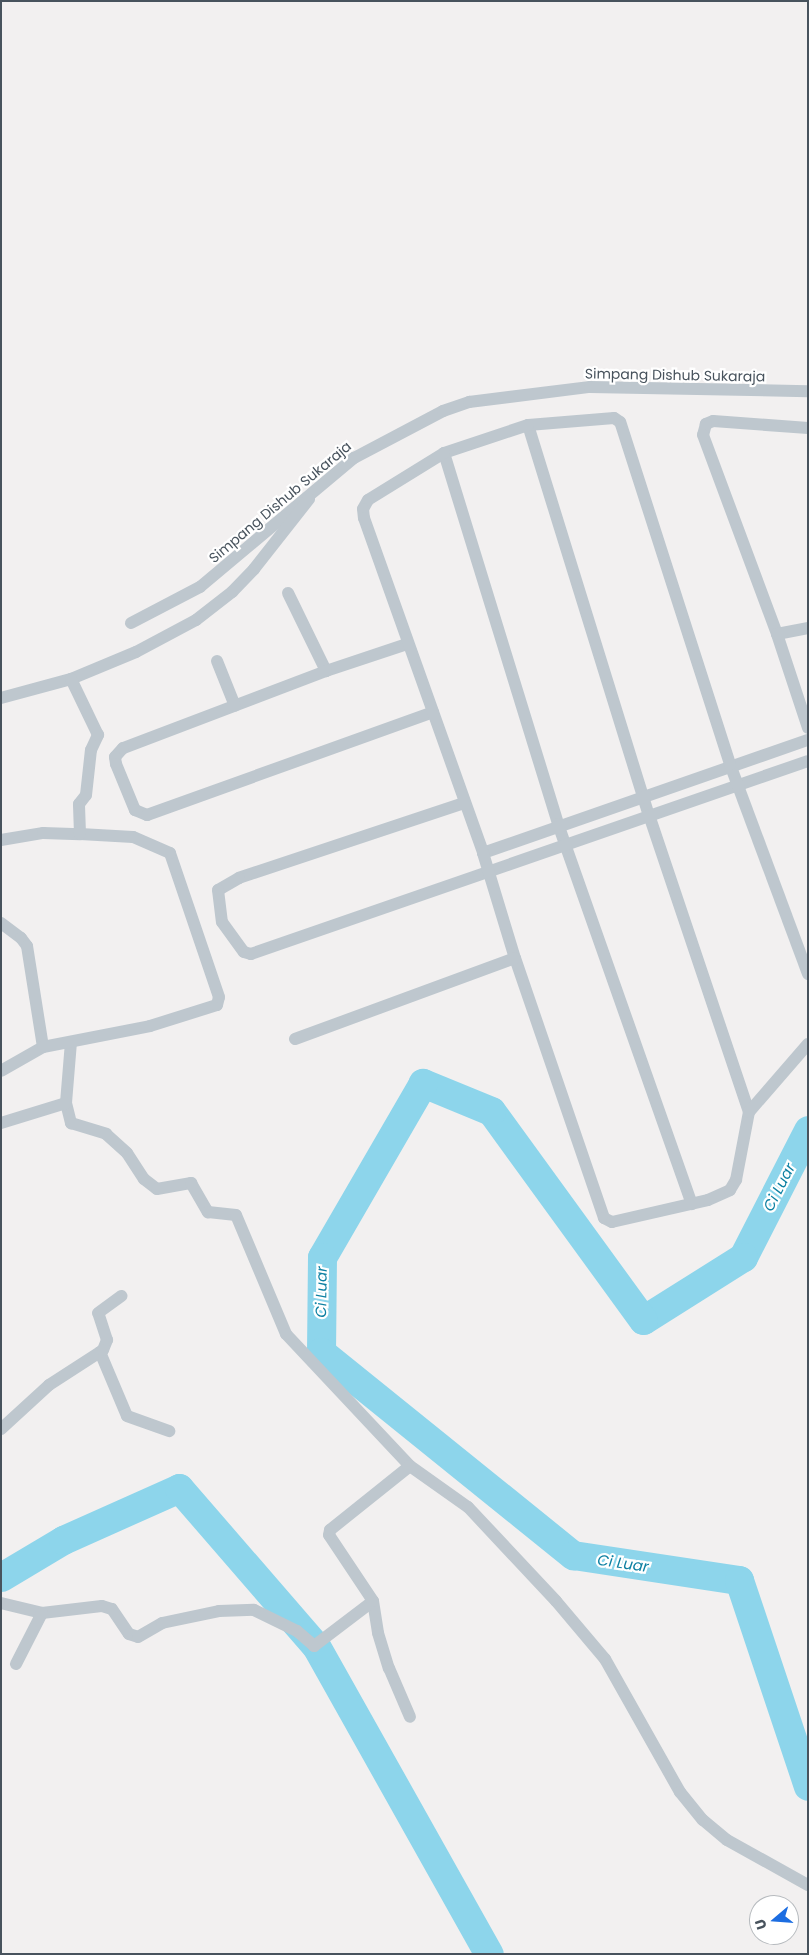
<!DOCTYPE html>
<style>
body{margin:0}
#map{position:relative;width:809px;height:1955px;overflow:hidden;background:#f2f0f0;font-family:Poppins,sans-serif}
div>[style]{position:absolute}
.river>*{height:29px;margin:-14.5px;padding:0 14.5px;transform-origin:14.5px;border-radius:14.5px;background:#8dd5eb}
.street>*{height:12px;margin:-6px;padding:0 6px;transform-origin:6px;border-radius:6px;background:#bec7ce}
span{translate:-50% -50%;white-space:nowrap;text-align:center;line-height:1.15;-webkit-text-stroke:4.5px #fff;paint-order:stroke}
.street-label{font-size:14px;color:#48535d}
.water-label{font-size:15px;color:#0e80a2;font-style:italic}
.frame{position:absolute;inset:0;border:2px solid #48535d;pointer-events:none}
.north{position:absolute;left:749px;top:1895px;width:50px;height:50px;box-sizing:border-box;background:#fff;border:1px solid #b6babe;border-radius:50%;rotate:252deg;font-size:14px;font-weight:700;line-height:20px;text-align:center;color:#48535d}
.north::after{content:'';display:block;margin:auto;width:18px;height:22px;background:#1c6de1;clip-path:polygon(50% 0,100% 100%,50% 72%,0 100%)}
</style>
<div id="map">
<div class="river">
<div style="left:808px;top:1130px;width:143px;rotate:117.1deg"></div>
<div style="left:743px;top:1257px;width:118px;rotate:147.8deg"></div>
<div style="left:643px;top:1320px;width:258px;rotate:-126deg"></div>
<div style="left:491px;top:1111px;width:74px;rotate:-157.6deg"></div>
<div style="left:423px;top:1083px;width:201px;rotate:120.1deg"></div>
<div style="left:322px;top:1257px;width:95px;rotate:90.6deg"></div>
<div style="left:321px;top:1352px;width:324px;rotate:38.9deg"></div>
<div style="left:573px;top:1555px;width:168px;rotate:8.6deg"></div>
<div style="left:739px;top:1580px;width:217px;rotate:71.5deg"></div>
<div style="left:1px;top:1577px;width:72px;rotate:-30.8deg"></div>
<div style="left:63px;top:1540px;width:127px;rotate:-24.1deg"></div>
<div style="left:179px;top:1488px;width:209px;rotate:49.1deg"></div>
<div style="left:316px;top:1646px;width:353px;rotate:60.7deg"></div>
</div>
<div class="street">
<div style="left:528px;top:425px;width:408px;rotate:72.8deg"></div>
<div style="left:649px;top:815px;width:313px;rotate:71.4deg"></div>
<div style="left:808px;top:428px;width:95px;rotate:-175.8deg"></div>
<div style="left:713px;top:421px;width:8px;rotate:157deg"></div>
<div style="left:706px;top:424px;width:11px;rotate:105deg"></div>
<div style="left:703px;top:435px;width:212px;rotate:69.6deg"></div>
<div style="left:777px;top:634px;width:99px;rotate:71.7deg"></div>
<div style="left:444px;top:453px;width:388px;rotate:72.9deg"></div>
<div style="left:558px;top:824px;width:403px;rotate:70.6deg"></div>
<div style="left:288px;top:593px;width:87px;rotate:64deg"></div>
<div style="left:131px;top:623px;width:78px;rotate:-27.6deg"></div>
<div style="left:200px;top:587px;width:201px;rotate:-40deg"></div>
<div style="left:354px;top:458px;width:101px;rotate:-27.8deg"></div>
<div style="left:443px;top:411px;width:28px;rotate:-19deg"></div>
<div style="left:469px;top:402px;width:122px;rotate:-7.1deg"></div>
<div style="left:590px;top:387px;width:218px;rotate:1.1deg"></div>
<div style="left:777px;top:634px;width:32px;rotate:-11deg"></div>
<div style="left:407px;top:644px;width:85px;rotate:161.6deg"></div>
<div style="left:326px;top:671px;width:217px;rotate:159.2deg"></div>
<div style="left:123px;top:748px;width:12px;rotate:132deg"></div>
<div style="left:115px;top:757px;width:7px;rotate:82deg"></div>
<div style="left:116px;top:764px;width:50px;rotate:67.6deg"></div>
<div style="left:135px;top:810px;width:13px;rotate:23deg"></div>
<div style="left:147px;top:815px;width:304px;rotate:-19.8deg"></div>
<div style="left:217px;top:661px;width:48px;rotate:68.2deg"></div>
<div style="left:1px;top:698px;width:73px;rotate:-15.2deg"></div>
<div style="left:71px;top:679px;width:70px;rotate:-22.6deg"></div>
<div style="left:136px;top:652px;width:68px;rotate:-28.1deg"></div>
<div style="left:196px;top:620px;width:46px;rotate:-37.9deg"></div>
<div style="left:232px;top:592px;width:32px;rotate:-46deg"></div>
<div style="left:254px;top:569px;width:89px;rotate:-51.8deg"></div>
<div style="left:464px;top:803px;width:237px;rotate:161.6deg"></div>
<div style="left:239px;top:878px;width:24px;rotate:150deg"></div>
<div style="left:218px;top:890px;width:32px;rotate:83deg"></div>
<div style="left:222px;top:922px;width:37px;rotate:54deg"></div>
<div style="left:244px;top:952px;width:7px;rotate:16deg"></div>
<div style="left:251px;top:954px;width:589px;rotate:-19.11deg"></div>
<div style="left:1px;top:840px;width:43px;rotate:-9.5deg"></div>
<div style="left:43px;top:833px;width:37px;rotate:2deg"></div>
<div style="left:483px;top:853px;width:344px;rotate:-19.2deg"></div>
<div style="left:1px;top:923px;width:25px;rotate:37deg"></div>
<div style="left:21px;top:938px;width:10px;rotate:53deg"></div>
<div style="left:27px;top:946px;width:102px;rotate:81deg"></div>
<div style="left:43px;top:1047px;width:48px;rotate:150.3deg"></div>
<div style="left:808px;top:974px;width:224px;rotate:-110.4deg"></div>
<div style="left:730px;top:764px;width:359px;rotate:-107.8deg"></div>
<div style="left:620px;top:422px;width:7px;rotate:-146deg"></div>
<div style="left:614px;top:418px;width:86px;rotate:175.3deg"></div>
<div style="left:528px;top:425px;width:89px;rotate:161.6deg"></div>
<div style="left:444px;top:453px;width:89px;rotate:148.3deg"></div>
<div style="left:368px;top:500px;width:10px;rotate:119deg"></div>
<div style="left:363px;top:509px;width:9px;rotate:84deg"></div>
<div style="left:364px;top:518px;width:356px;rotate:70.4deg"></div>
<div style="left:483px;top:853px;width:110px;rotate:73.1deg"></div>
<div style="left:515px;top:958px;width:275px;rotate:71.1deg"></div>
<div style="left:604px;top:1218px;width:9px;rotate:27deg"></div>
<div style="left:612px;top:1222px;width:98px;rotate:-12.9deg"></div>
<div style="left:708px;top:1200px;width:24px;rotate:-24deg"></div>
<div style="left:730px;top:1190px;width:12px;rotate:-59deg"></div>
<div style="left:736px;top:1180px;width:69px;rotate:-79.2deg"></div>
<div style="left:749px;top:1112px;width:90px;rotate:-49.1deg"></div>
<div style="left:295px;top:1039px;width:234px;rotate:-20.2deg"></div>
<div style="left:71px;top:1042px;width:61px;rotate:94.7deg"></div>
<div style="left:66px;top:1103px;width:21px;rotate:76deg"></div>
<div style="left:71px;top:1123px;width:37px;rotate:17deg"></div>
<div style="left:106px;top:1134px;width:28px;rotate:42deg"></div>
<div style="left:127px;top:1153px;width:31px;rotate:57deg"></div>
<div style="left:144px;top:1179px;width:16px;rotate:38deg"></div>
<div style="left:157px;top:1189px;width:35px;rotate:-10deg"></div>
<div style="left:191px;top:1183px;width:34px;rotate:60deg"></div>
<div style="left:208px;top:1212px;width:28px;rotate:6deg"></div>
<div style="left:236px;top:1215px;width:129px;rotate:67.2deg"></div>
<div style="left:286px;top:1334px;width:181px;rotate:46.8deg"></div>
<div style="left:410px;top:1466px;width:71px;rotate:35.3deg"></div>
<div style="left:468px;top:1507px;width:129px;rotate:46.9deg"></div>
<div style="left:556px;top:1601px;width:76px;rotate:49.8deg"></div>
<div style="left:605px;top:1659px;width:153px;rotate:60.6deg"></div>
<div style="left:680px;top:1792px;width:36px;rotate:51deg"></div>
<div style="left:703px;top:1820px;width:31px;rotate:40deg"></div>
<div style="left:727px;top:1840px;width:93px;rotate:29.1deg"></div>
<div style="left:43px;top:1047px;width:109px;rotate:-11.1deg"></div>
<div style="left:150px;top:1026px;width:70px;rotate:-17.4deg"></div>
<div style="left:217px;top:1005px;width:8px;rotate:-76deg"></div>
<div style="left:219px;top:997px;width:152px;rotate:-108.8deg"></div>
<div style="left:170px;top:853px;width:40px;rotate:-156.6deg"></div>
<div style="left:133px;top:837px;width:53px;rotate:-176.8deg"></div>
<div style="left:80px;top:834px;width:30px;rotate:-92deg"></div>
<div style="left:79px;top:804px;width:11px;rotate:-52deg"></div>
<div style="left:86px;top:795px;width:45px;rotate:-83.7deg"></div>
<div style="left:91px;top:750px;width:17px;rotate:-65deg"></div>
<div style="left:98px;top:735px;width:62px;rotate:-115.7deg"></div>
<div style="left:1px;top:1123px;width:68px;rotate:-17.1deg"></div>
<div style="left:100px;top:1352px;width:69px;rotate:67.1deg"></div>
<div style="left:127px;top:1416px;width:45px;rotate:19.7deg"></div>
<div style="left:1px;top:1429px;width:65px;rotate:-42.5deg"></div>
<div style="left:49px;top:1385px;width:64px;rotate:-32.9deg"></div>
<div style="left:103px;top:1350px;width:11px;rotate:-68deg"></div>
<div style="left:107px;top:1340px;width:28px;rotate:-108deg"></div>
<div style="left:98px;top:1313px;width:29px;rotate:-36deg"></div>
<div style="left:373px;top:1601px;width:32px;rotate:81deg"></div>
<div style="left:378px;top:1633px;width:37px;rotate:73deg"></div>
<div style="left:389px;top:1668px;width:53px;rotate:66.8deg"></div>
<div style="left:1px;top:1603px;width:42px;rotate:13.7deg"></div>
<div style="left:42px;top:1613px;width:60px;rotate:-6.7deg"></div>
<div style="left:102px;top:1606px;width:10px;rotate:17deg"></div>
<div style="left:112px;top:1609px;width:30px;rotate:56deg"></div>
<div style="left:129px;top:1634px;width:9px;rotate:18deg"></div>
<div style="left:138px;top:1637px;width:28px;rotate:-30deg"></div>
<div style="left:162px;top:1623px;width:58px;rotate:-11.9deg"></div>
<div style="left:219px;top:1611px;width:35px;rotate:-2deg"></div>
<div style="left:254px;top:1610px;width:48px;rotate:26deg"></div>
<div style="left:297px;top:1631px;width:23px;rotate:41deg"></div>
<div style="left:314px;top:1646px;width:74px;rotate:-37.3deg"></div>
<div style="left:373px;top:1601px;width:79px;rotate:-123.7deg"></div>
<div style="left:329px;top:1535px;width:5px;rotate:-79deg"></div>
<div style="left:330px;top:1530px;width:102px;rotate:-38.7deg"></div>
<div style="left:16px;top:1664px;width:57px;rotate:-63deg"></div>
</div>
<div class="street-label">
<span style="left:675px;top:375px;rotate:1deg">Simpang Dishub Sukaraja</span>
<span style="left:280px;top:502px;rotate:-40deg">Simpang Dishub Sukaraja</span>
</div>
<div class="water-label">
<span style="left:779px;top:1187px;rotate:-63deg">Ci Luar</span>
<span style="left:321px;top:1292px;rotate:-89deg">Ci Luar</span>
<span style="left:623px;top:1563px;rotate:8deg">Ci Luar</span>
</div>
<div class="frame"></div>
<div class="north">U</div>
</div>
